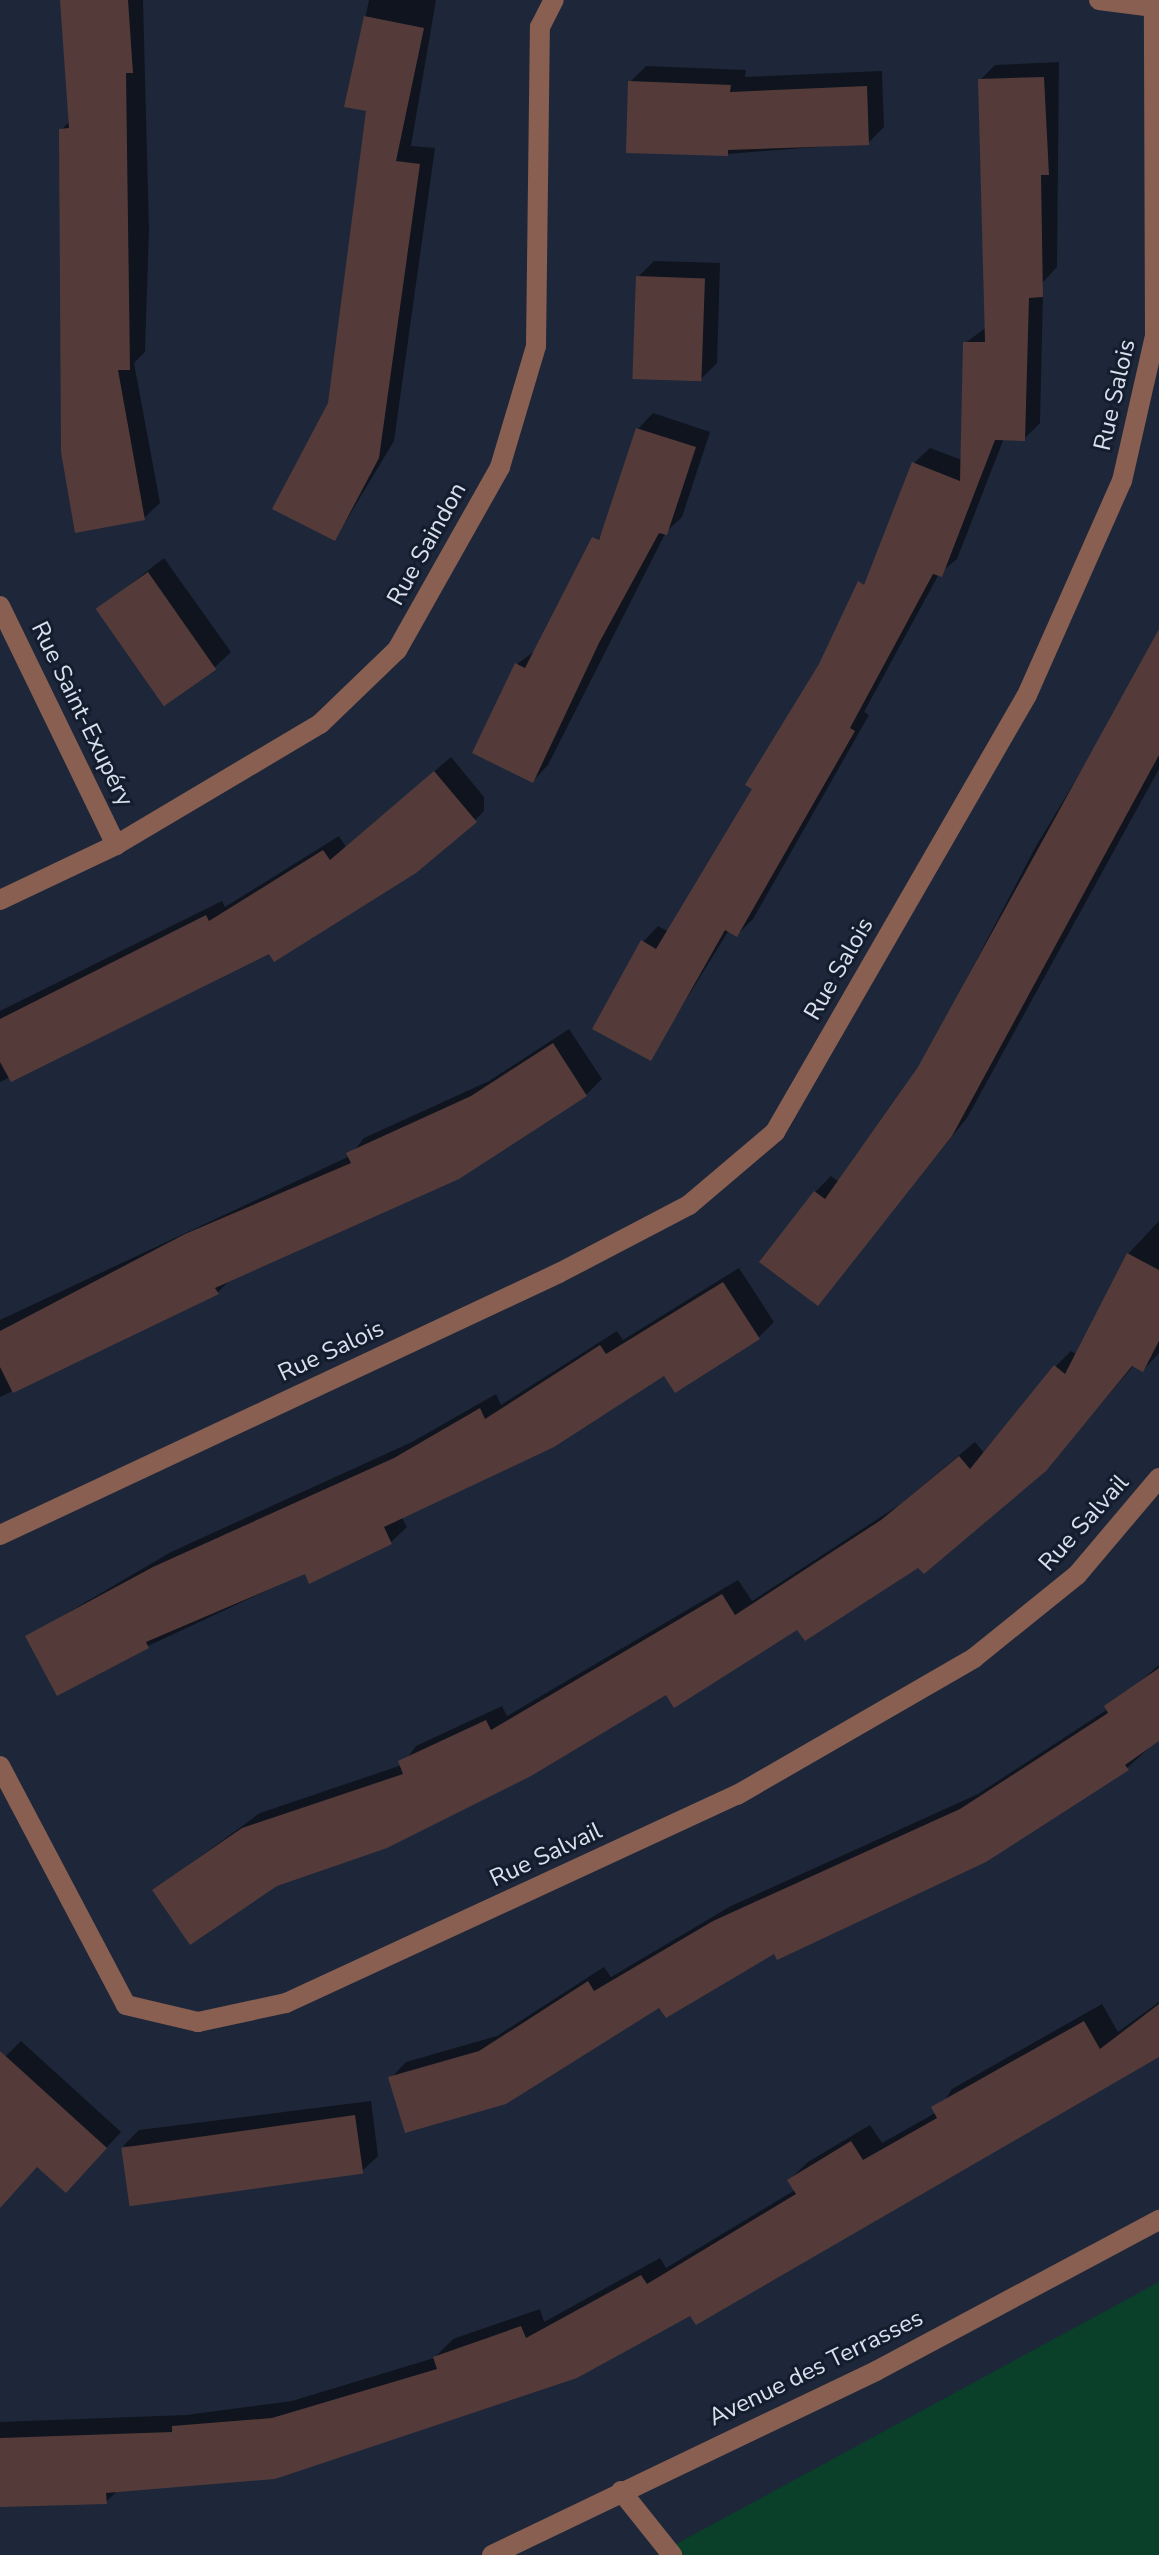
<!DOCTYPE html>
<meta charset="utf-8">
<style>
body{margin:0}
#map{position:relative;width:1159px;height:2555px;overflow:hidden;background:#1d2739;font-family:"Nunito Sans",sans-serif}
div>[style]{position:absolute}
.green>*{inset:0;background:#0a3f29}
.shadow>*{inset:0;background:#0007}
.building>*{inset:0;background:#543b3a;transform-origin:0 0}
.service>*{height:20px;margin:-10px;padding:0 10px;transform-origin:10px;border-radius:10px;background:#885f51}
.minor>*{height:20px;margin:-10px;padding:0 10px;transform-origin:10px;border-radius:10px;background:#885f51}
.tertiary>*{height:20px;margin:-10px;padding:0 10px;transform-origin:10px;border-radius:10px;background:#885f51}
span{translate:-50% -50%;white-space:nowrap;text-align:center;line-height:1.15;-webkit-text-stroke:6px #131d2e;paint-order:stroke}
.street-label{font-size:24px;color:#dae1ed}
</style>
<div id="map">
<div class="green">
<div style="clip-path:polygon(1159px 2282px,1159px 2555px,656px 2555px)"></div>
</div>
<div class="shadow">
<div style="clip-path:polygon(62px 0,143px 0,149px 230px,145px 352px,134px 363px,160px 503px,144px 518px,61px 130px,70px 121px)"></div>
<div style="clip-path:polygon(369px 0,436px 0,411px 146px,435px 148px,394px 441px,335px 539px,330px 404px,368px 110px,347px 105px)"></div>
<div style="clip-path:polygon(1059px 62px,1057px 267px,1042px 283px,1008px 286px,1043px 294px,1040px 423px,1024px 439px,1004px 438px,957px 559px,939px 574px,864px 712px,869px 715px,753px 919px,737px 935px,729px 930px,650px 1058px,643px 942px,658px 926px,669px 932px,755px 788px,872px 570px,914px 463px,930px 448px,962px 460px,965px 343px,987px 327px,980px 80px,995px 65px)"></div>
<div style="clip-path:polygon(646px 66px,746px 70px,745px 77px,882px 71px,884px 127px,868px 143px,727px 154px,630px 82px)"></div>
<div style="clip-path:polygon(654px 261px,720px 263px,717px 363px,701px 379px,638px 277px)"></div>
<div style="clip-path:polygon(653px 413px,710px 432px,682px 517px,666px 532px,548px 765px,533px 781px,517px 664px,536px 650px,607px 524px,638px 429px)"></div>
<div style="clip-path:polygon(164px 558px,231px 652px,215px 667px,99px 609px)"></div>
<div style="clip-path:polygon(1159px 641px,1159px 769px,967px 1118px,817px 1304px,815px 1192px,831px 1176px,839px 1182px,920px 1068px,1035px 848px)"></div>
<div style="clip-path:polygon(451px 757px,484px 797px,484px 811px,468px 827px,270px 951px,0 1082px,0 1011px,222px 901px,225px 907px,339px 836px,346px 847px)"></div>
<div style="clip-path:polygon(569px 1029px,602px 1079px,586px 1095px,458px 1177px,231px 1279px,217px 1293px,0 1397px,0 1320px,350px 1156px,364px 1138px,489px 1081px)"></div>
<div style="clip-path:polygon(1159px 1221px,1159px 1353px,1143px 1370px,1134px 1365px,1045px 1470px,918px 1565px,666px 1693px,154px 1890px,260px 1813px,402px 1765px,416px 1746px,502px 1706px,507px 1716px,738px 1580px,752px 1601px,899px 1505px,975px 1442px,985px 1454px,1056px 1366px,1071px 1351px,1077px 1355px,1128px 1254px)"></div>
<div style="clip-path:polygon(739px 1268px,774px 1322px,758px 1338px,665px 1373px,401px 1516px,407px 1527px,391px 1542px,306px 1572px,148px 1646px,28px 1636px,171px 1552px,412px 1442px,496px 1394px,501px 1405px,617px 1331px,623px 1340px)"></div>
<div style="clip-path:polygon(1159px 1665px,1159px 1739px,1127px 1768px,660px 2005px,391px 2078px,406px 2062px,497px 2036px,604px 1967px,611px 1977px,731px 1906px,978px 1794px,1108px 1709px)"></div>
<div style="clip-path:polygon(1159px 2002px,1159px 2055px,576px 2376px,275px 2477px,118px 2490px,106px 2502px,0 2505px,0 2422px,186px 2415px,292px 2401px,434px 2358px,453px 2339px,540px 2309px,544px 2322px,660px 2258px,666px 2268px,795px 2190px,789px 2180px,808px 2162px,870px 2125px,882px 2143px,937px 2112px,952px 2089px,1102px 2004px,1118px 2032px)"></div>
<div style="clip-path:polygon(21px 2041px,121px 2132px,81px 2175px,0 2133px,0 2062px)"></div>
<div style="clip-path:polygon(371px 2101px,378px 2156px,362px 2171px,123px 2146px,139px 2130px)"></div>
</div>
<div class="building">
<div style="clip-path:polygon(60px 0,128px 0,133px 73px,126px 73px,130px 370px,118px 370px,145px 520px,75px 533px,61px 452px,59px 129px,69px 128px)"></div>
<div style="clip-path:polygon(364px 16px,424px 28px,396px 161px,420px 164px,379px 458px,335px 541px,272px 509px,328px 403px,366px 111px,344px 107px)"></div>
<div style="clip-path:polygon(1044px 77px,1049px 175px,1041px 175px,1043px 297px,1029px 298px,1025px 441px,995px 440px,942px 577px,933px 574px,850px 728px,855px 731px,737px 937px,725px 930px,651px 1061px,592px 1029px,641px 940px,656px 949px,752px 789px,745px 785px,819px 664px,858px 581px,864px 585px,912px 462px,960px 481px,963px 342px,985px 342px,978px 79px)"></div>
<div style="clip-path:polygon(628px 81px,731px 85px,730px 92px,867px 86px,869px 145px,728px 150px,728px 156px,626px 153px)"></div>
<div style="left:636px;top:276px;width:69px;height:103px;rotate:2deg"></div>
<div style="clip-path:polygon(636px 428px,696px 447px,667px 535px,659px 533px,599px 643px,533px 783px,472px 753px,515px 663px,525px 668px,592px 537px,599px 540px)"></div>
<div style="left:148px;top:572px;width:119px;height:64px;rotate:55deg"></div>
<div style="clip-path:polygon(1159px 629px,1159px 755px,952px 1136px,818px 1306px,759px 1262px,814px 1191px,825px 1199px,918px 1067px)"></div>
<div style="clip-path:polygon(434px 771px,477px 822px,416px 873px,274px 962px,269px 954px,11px 1082px,0 1062px,0 1019px,206px 915px,209px 921px,323px 850px,330px 860px)"></div>
<div style="clip-path:polygon(553px 1043px,587px 1096px,459px 1179px,215px 1288px,219px 1294px,13px 1393px,0 1367px,0 1331px,185px 1234px,351px 1163px,346px 1153px,471px 1096px)"></div>
<div style="clip-path:polygon(1127px 1253px,1159px 1270px,1159px 1341px,1143px 1372px,1132px 1366px,1046px 1471px,924px 1574px,918px 1568px,805px 1641px,797px 1630px,674px 1708px,666px 1695px,531px 1776px,387px 1848px,277px 1886px,190px 1945px,152px 1890px,242px 1828px,403px 1774px,398px 1761px,486px 1720px,491px 1730px,722px 1594px,735px 1615px,881px 1520px,959px 1456px,970px 1469px,1054px 1365px,1065px 1374px)"></div>
<div style="clip-path:polygon(723px 1282px,760px 1339px,675px 1393px,664px 1376px,554px 1447px,384px 1527px,392px 1544px,309px 1584px,305px 1574px,146px 1642px,149px 1648px,57px 1696px,25px 1636px,153px 1567px,394px 1458px,480px 1408px,485px 1419px,600px 1345px,606px 1354px)"></div>
<div style="clip-path:polygon(1159px 1668px,1159px 1741px,1125px 1765px,1129px 1770px,986px 1862px,777px 1960px,774px 1954px,666px 2018px,659px 2008px,506px 2104px,405px 2133px,388px 2077px,479px 2051px,588px 1981px,594px 1991px,713px 1921px,960px 1809px,1108px 1713px,1104px 1706px)"></div>
<div style="clip-path:polygon(1159px 2004px,1159px 2057px,696px 2325px,690px 2316px,577px 2378px,275px 2479px,106px 2493px,107px 2504px,0 2507px,0 2438px,172px 2432px,172px 2426px,272px 2418px,437px 2369px,433px 2357px,521px 2326px,526px 2338px,641px 2275px,647px 2284px,796px 2194px,787px 2180px,851px 2141px,863px 2160px,937px 2118px,931px 2107px,1084px 2021px,1100px 2049px)"></div>
<div style="clip-path:polygon(0 2051px,107px 2148px,66px 2193px,37px 2167px,0 2208px)"></div>
<div style="left:355px;top:2115px;width:59px;height:236px;rotate:82deg"></div>
</div>
<div class="service">
<div style="left:621px;top:2491px;width:82px;rotate:51.4deg"></div>
</div>
<div class="minor">
<div style="left:1099px;top:0;width:55px;rotate:7.3deg"></div>
<div style="left:0;top:606px;width:266px;rotate:64.1deg"></div>
<div style="left:0;top:900px;width:128px;rotate:-25.4deg"></div>
<div style="left:116px;top:845px;width:237px;rotate:-30.7deg"></div>
<div style="left:320px;top:724px;width:107px;rotate:-43.9deg"></div>
<div style="left:397px;top:650px;width:210px;rotate:-60.6deg"></div>
<div style="left:500px;top:467px;width:126px;rotate:-73.4deg"></div>
<div style="left:536px;top:346px;width:319px;rotate:-89.3deg"></div>
<div style="left:540px;top:27px;width:30px;rotate:-63deg"></div>
<div style="left:0;top:1535px;width:617px;rotate:-25.11deg"></div>
<div style="left:559px;top:1273px;width:147px;rotate:-27.6deg"></div>
<div style="left:689px;top:1205px;width:113px;rotate:-40.3deg"></div>
<div style="left:775px;top:1132px;width:504px;rotate:-60.03deg"></div>
<div style="left:1027px;top:695px;width:234px;rotate:-66.1deg"></div>
<div style="left:1122px;top:481px;width:149px;rotate:-77.2deg"></div>
<div style="left:1155px;top:336px;width:336px;rotate:-90.2deg"></div>
<div style="left:0;top:1766px;width:270px;rotate:62.2deg"></div>
<div style="left:126px;top:2005px;width:74px;rotate:13.3deg"></div>
<div style="left:198px;top:2022px;width:90px;rotate:-12.2deg"></div>
<div style="left:286px;top:2003px;width:497px;rotate:-24.8deg"></div>
<div style="left:737px;top:1795px;width:274px;rotate:-30deg"></div>
<div style="left:974px;top:1658px;width:132px;rotate:-38.9deg"></div>
<div style="left:1077px;top:1575px;width:127px;rotate:-49.8deg"></div>
</div>
<div class="tertiary">
<div style="left:492px;top:2555px;width:426px;rotate:-25.6deg"></div>
<div style="left:876px;top:2371px;width:321px;rotate:-28.1deg"></div>
</div>
<div class="street-label">
<span style="left:1115px;top:395px;rotate:-77deg">Rue Salois</span>
<span style="left:427px;top:544px;rotate:-61deg">Rue Saindon</span>
<span style="left:82px;top:714px;rotate:64deg">Rue Saint-Exupéry</span>
<span style="left:839px;top:969px;rotate:-60deg">Rue Salois</span>
<span style="left:331px;top:1351px;rotate:-25deg">Rue Salois</span>
<span style="left:1084px;top:1523px;rotate:-48deg">Rue Salvail</span>
<span style="left:546px;top:1855px;rotate:-25deg">Rue Salvail</span>
<span style="left:816px;top:2368px;rotate:-26deg">Avenue des Terrasses</span>
</div>
</div>
